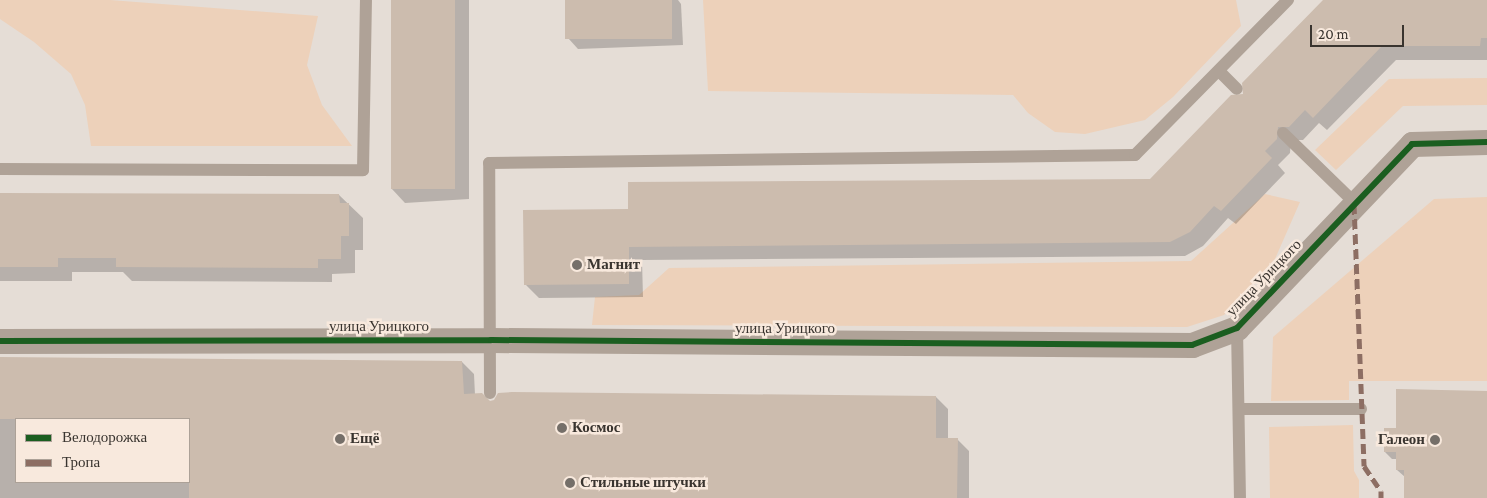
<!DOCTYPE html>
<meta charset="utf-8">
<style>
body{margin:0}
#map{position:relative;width:1487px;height:498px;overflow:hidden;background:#e5ddd6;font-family:"Crimson Pro",serif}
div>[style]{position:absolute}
.green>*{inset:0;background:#edd1ba}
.shadow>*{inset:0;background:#0003}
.building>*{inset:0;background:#ccbcae;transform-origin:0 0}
.lane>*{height:12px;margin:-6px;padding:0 6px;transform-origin:6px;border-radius:6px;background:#afa297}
.street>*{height:25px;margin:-12.5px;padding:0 12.5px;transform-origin:12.5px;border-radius:12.5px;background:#afa297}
.quiet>*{height:5px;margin-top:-2.5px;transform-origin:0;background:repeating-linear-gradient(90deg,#8d6e63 0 10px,transparent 0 15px)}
.cycleway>*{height:6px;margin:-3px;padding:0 3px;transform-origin:3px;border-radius:3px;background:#1b5e20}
.dots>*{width:14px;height:14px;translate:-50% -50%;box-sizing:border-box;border:2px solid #f8e9dd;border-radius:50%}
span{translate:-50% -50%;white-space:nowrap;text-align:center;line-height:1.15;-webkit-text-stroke:5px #f8e9dd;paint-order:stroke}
.poi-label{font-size:15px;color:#39342f;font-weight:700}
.left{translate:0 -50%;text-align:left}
.right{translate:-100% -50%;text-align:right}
.street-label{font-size:15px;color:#39342f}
.legend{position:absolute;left:15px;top:418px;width:175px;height:65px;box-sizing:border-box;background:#f8e9dd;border:1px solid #aca197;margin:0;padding:6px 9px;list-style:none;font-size:15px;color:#39342f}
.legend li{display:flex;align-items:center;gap:10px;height:25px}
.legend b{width:25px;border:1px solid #aca197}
.scale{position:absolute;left:1310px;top:25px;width:94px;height:22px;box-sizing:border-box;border:2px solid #39342f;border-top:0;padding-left:6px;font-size:15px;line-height:18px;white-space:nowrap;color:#39342f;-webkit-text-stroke:4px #f8e9dd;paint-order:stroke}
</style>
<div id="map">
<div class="green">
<div style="clip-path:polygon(0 0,110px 0,318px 16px,307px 65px,322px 105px,352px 146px,91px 146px,85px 105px,71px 74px,34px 42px,0 19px)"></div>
<div style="clip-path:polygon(703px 0,1236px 0,1241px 26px,1173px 97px,1145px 120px,1085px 134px,1055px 132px,1028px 113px,1013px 95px,708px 91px)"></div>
<div style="clip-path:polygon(1487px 78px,1487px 105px,1403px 106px,1336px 170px,1315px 150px,1389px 79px)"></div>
<div style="clip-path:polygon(1265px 194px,1300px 202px,1275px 259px,1224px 315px,1187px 327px,592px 325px,595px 297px,639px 295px,669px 268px,1191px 261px)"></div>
<div style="clip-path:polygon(1487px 197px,1487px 381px,1349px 381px,1349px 400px,1271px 401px,1273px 337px,1434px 199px)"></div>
<div style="clip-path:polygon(1353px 425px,1354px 471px,1359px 480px,1359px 498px,1270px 498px,1269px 427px)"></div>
</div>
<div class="shadow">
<div style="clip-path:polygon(392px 0,469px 0,469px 199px,405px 203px,391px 188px)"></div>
<div style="clip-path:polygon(566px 0,678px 0,681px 4px,683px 45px,578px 49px,568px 38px)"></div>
<div style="clip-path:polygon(1325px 0,1487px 0,1487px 60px,1396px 60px,1327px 130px,1319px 123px,1303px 140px,1291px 140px,1290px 153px,1278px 165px,1285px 173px,1236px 224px,1228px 218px,1203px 246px,1185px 256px,642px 260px,643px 297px,539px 298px,526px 285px,630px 210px,1150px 181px,1244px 96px)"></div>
<div style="clip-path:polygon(0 195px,339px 195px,363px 218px,363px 250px,355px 250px,355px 273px,332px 274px,332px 282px,132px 281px,123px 272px,72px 272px,72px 281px,0 281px)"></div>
<div style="clip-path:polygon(evenodd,0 358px,462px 362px,474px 374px,475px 395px,489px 402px,936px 397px,948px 409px,948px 439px,957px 439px,969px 451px,969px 498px,0 498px,0 358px,16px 419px,189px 419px,189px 482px,16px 482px,16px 419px)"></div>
<div style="clip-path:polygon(1487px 392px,1487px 498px,1405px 498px,1405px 477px,1397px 470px,1397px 459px,1392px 459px,1385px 452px,1397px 430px)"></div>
</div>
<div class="building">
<div style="left:391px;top:0;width:64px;height:189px"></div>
<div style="left:565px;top:0;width:107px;height:39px"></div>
<div style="clip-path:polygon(1323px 0,1487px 0,1487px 38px,1481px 38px,1480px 46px,1382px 46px,1313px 118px,1305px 110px,1289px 127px,1278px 127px,1277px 139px,1265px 151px,1272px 158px,1221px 211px,1214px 206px,1190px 232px,1170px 242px,629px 247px,629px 284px,524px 285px,523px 210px,628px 209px,628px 182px,1150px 179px,1231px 95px,1243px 94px,1242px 83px)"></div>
<div style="clip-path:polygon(0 193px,339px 194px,340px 203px,349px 203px,349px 236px,341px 236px,341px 259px,318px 259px,318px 268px,116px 267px,116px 258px,58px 258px,58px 267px,0 267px)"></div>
<div style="clip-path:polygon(0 357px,462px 361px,464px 394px,482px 393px,490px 401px,494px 400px,498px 393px,512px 392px,936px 396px,936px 438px,958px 438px,957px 498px,189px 498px,189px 419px,0 419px)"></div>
<div style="clip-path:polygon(1396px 389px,1487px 391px,1487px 498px,1404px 498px,1404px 470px,1396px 470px,1396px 452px,1384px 452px,1384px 428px,1396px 428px)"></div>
</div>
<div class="lane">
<div style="left:1219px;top:71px;width:25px;rotate:45deg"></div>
<div style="left:1283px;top:133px;width:99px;rotate:44.2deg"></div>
<div style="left:0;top:169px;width:363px;rotate:0.2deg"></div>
<div style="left:363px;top:170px;width:170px;rotate:-89deg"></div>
<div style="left:1237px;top:328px;width:170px;rotate:89deg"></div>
<div style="left:490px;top:393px;width:230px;rotate:-90.2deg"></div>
<div style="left:489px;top:163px;width:646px;rotate:-0.71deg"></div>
<div style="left:1135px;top:155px;width:218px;rotate:-45.4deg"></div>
<div style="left:1239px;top:409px;width:122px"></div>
</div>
<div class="street">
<div style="left:0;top:341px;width:491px;rotate:-0.1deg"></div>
<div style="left:491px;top:340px;width:701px;rotate:0.41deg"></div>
<div style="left:1192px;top:345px;width:48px;rotate:-20.7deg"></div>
<div style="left:1237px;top:328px;width:254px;rotate:-46.4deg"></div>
<div style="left:1412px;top:144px;width:75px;rotate:-1.5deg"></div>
</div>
<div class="quiet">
<div style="left:1354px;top:204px;width:262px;rotate:87.8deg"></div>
<div style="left:1364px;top:466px;width:30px;rotate:56deg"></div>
<div style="left:1381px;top:491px;width:7px;rotate:90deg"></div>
</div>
<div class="cycleway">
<div style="left:0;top:341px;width:491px;rotate:-0.1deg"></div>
<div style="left:491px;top:340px;width:701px;rotate:0.41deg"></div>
<div style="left:1192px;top:345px;width:48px;rotate:-20.7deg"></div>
<div style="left:1237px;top:328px;width:254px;rotate:-46.4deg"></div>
<div style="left:1412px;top:144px;width:75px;rotate:-1.5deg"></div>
</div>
<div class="dots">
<div style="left:577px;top:265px;background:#756f69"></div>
<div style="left:562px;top:428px;background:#756f69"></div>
<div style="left:340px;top:439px;background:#756f69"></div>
<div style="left:1435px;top:440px;background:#756f69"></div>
<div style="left:570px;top:483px;background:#756f69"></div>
</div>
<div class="poi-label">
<span class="left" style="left:587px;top:265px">Магнит</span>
<span class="left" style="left:572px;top:428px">Космос</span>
<span class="left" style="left:350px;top:439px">Ещё</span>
<span class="right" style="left:1425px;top:440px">Галеон</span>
<span class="left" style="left:580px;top:483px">Стильные штучки</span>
</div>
<div class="street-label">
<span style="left:1264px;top:278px;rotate:-46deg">улица Урицкого</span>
<span style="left:379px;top:327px">улица Урицкого</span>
<span style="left:785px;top:329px">улица Урицкого</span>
</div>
<ul class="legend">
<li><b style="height:6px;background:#1b5e20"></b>Велодорожка</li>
<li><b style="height:6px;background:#8d6e63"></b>Тропа</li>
</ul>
<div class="scale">20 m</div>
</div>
